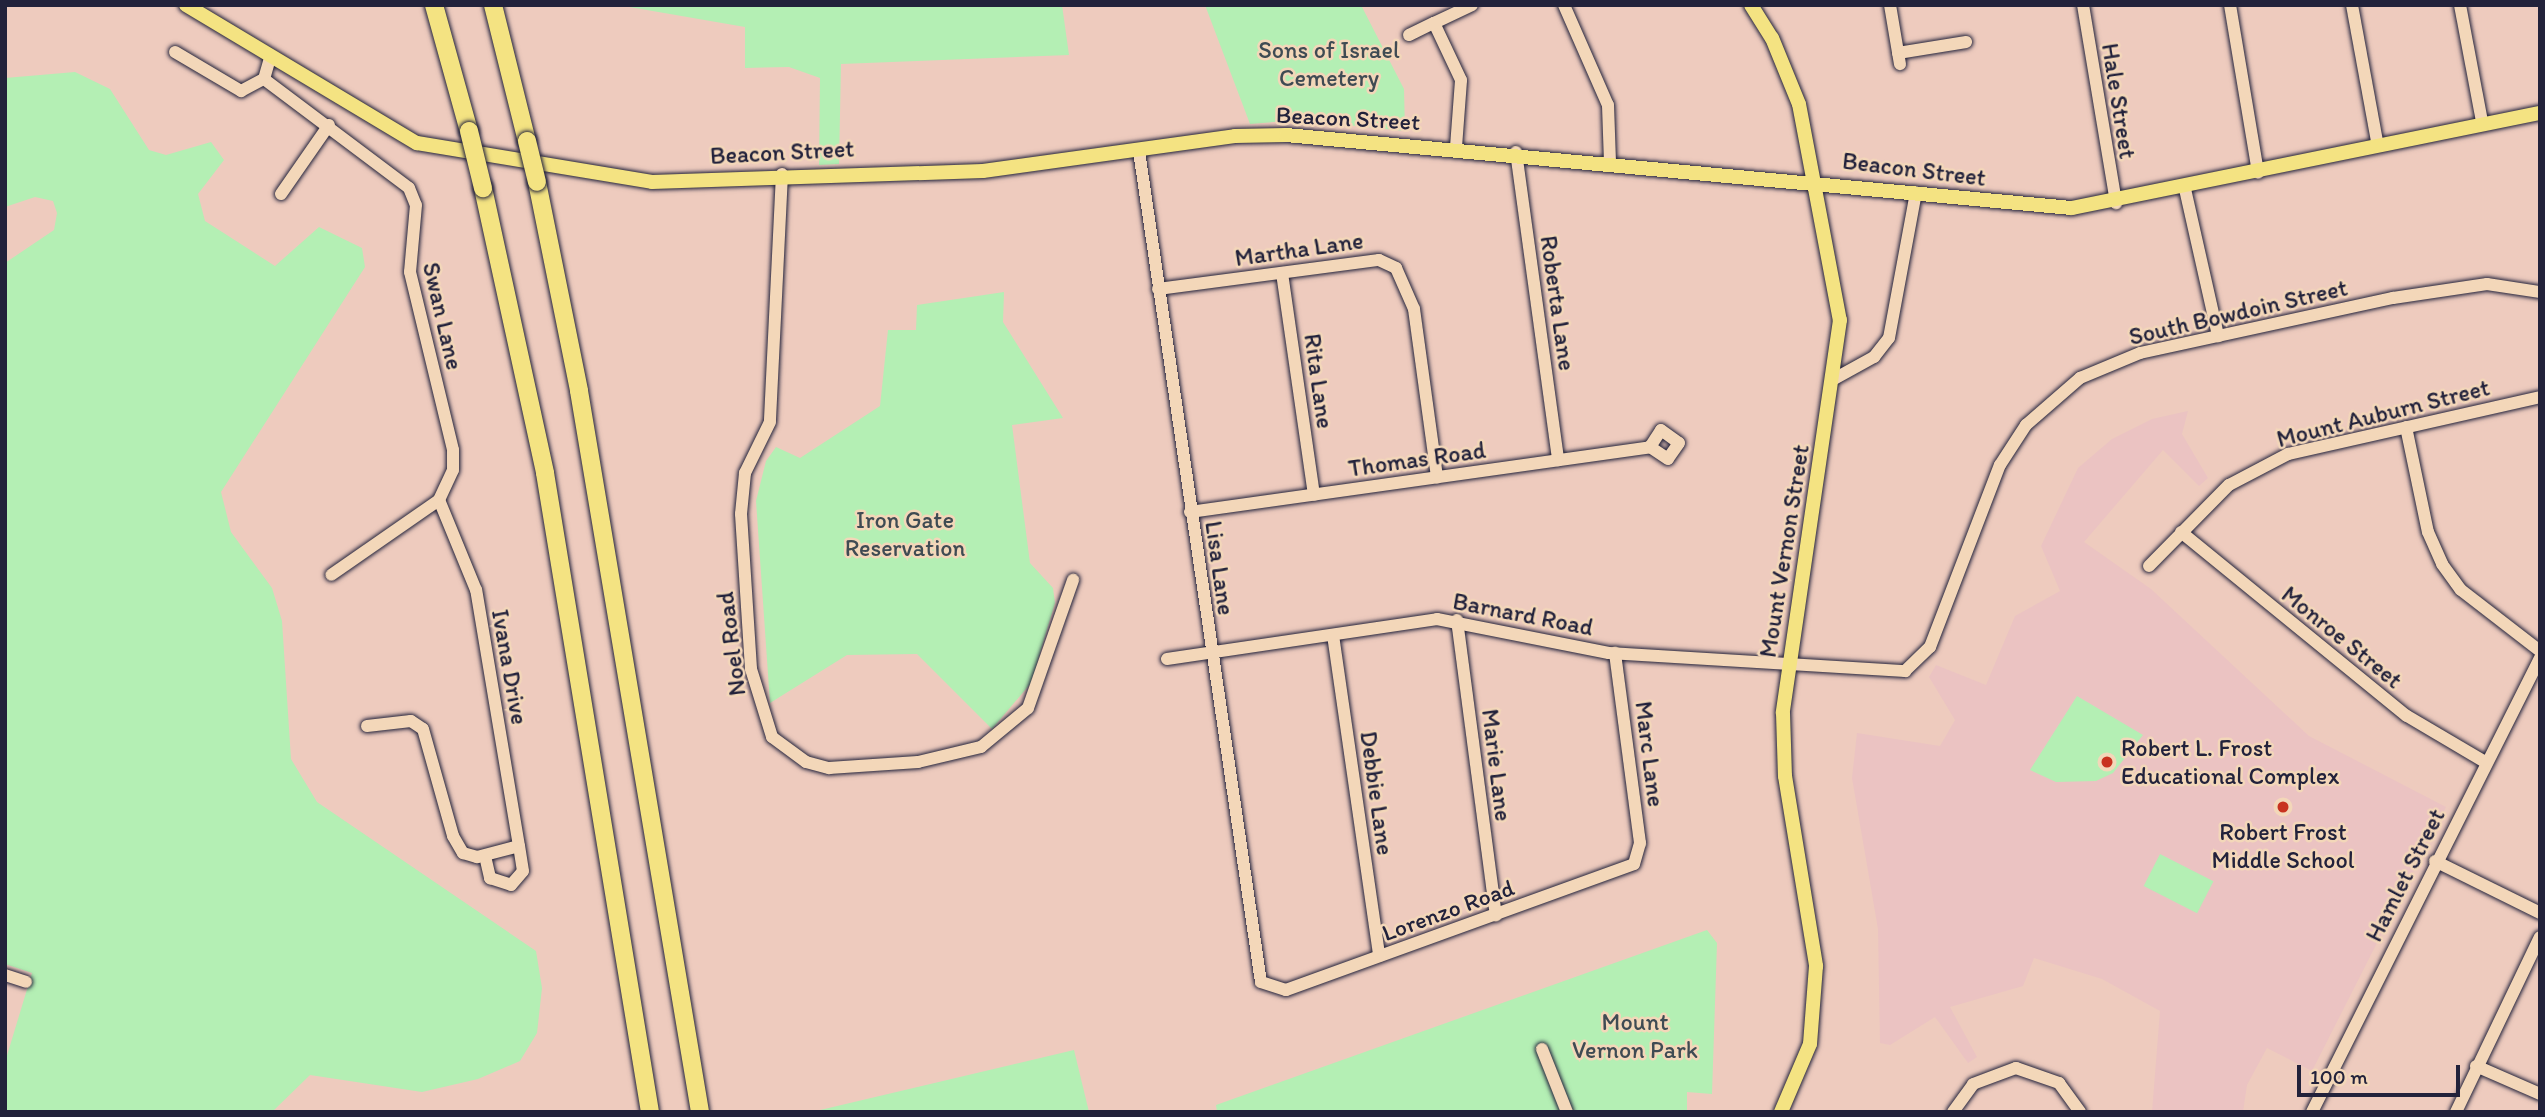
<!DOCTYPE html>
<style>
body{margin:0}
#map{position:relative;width:2545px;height:1117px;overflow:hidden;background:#eecbbe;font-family:Itim,sans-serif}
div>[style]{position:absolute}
.built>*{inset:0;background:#ebc3c2}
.green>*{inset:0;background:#b4efb4;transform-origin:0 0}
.stream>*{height:3.5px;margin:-1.75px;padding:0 1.75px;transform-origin:1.75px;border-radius:1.75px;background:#aad7f6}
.roads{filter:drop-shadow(0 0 2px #22223b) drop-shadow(0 0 2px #22223b)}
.minor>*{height:12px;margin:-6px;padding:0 6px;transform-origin:6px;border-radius:6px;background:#f3d7b9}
.major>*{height:14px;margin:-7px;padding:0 7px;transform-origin:7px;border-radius:7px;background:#f4e382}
.highway>*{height:18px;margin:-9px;padding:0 9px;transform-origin:9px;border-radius:9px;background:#f4e382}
.bridges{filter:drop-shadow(0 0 2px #22223b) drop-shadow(0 0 2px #22223b)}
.highway-bridge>*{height:18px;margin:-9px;padding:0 9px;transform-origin:9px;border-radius:9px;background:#f4e382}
.dots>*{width:19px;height:19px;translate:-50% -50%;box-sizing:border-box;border:4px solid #f3d7b9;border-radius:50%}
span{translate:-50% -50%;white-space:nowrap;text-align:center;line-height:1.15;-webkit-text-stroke:5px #f3d7b9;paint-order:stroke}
.park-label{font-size:24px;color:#3f4b53}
.street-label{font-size:24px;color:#22223b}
.poi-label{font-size:24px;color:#22223b}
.left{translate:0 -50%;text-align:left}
.frame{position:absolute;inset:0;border:7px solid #22223b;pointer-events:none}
.scale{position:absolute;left:2297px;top:1065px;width:163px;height:32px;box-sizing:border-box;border:4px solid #22223b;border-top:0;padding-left:9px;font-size:21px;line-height:24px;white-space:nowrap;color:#22223b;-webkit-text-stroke:5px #f3d7b9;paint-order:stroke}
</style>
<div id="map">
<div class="built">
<div style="clip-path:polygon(2188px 411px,2182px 434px,2208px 478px,2199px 486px,2163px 450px,2084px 542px,2151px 589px,2309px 736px,2446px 807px,2312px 1071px,2267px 1048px,2247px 1085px,2243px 1112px,2152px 1112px,2160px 1011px,2102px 979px,2034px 958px,2023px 986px,1950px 1007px,1977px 1057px,1968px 1063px,1935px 1017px,1890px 1045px,1880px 1043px,1878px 929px,1852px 778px,1857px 733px,1940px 746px,1955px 720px,1929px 677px,1936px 665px,1986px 685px,2015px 616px,2060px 591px,2041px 546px,2078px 468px,2112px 439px,2152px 419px)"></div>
</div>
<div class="green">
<div style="clip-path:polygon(618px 5px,1062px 5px,1069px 55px,841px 64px,839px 164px,819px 165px,820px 78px,789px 67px,745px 68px,745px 27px)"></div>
<div style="clip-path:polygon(1205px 5px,1361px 5px,1404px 89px,1405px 131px,1299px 120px,1250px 124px)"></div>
<div style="clip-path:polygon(75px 72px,110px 89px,149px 150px,166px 155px,211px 142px,224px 160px,198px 194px,205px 221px,275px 266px,319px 227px,362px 248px,365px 267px,221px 492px,231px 532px,272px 588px,282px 621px,291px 759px,317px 802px,536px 951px,542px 988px,537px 1033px,520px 1061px,478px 1079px,422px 1092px,310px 1075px,272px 1112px,5px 1112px,5px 1062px,32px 973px,5px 964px,5px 263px,54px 230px,57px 213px,53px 201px,35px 197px,5px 207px,5px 78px)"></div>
<div style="clip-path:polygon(1004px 292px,1003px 322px,1063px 418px,1012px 425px,1030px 563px,1053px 588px,1055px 603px,1031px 683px,992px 729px,917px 654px,847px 655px,770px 703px,756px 501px,766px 461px,776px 447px,800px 458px,880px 406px,888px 330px,916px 330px,917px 305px)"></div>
<div style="clip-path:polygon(2077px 696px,2143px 735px,2113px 773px,2096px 781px,2056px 782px,2030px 770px)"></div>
<div style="left:2160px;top:854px;width:60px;height:36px;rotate:27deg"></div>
<div style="clip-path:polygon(1707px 930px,1717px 943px,1712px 1094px,1687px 1092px,1687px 1112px,1217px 1112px,1216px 1105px)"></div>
<div style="clip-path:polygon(1074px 1050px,1089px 1112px,816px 1112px,816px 1111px)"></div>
</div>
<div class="stream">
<div style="left:5px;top:285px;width:42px;rotate:90deg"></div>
</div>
<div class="roads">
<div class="minor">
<div style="left:1564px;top:5px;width:109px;rotate:66.3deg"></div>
<div style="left:1608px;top:105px;width:56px;rotate:88deg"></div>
<div style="left:1890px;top:5px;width:60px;rotate:80.4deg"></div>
<div style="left:2083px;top:5px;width:201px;rotate:80.5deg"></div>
<div style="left:2230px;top:5px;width:170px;rotate:80.5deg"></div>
<div style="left:2352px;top:5px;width:143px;rotate:79.6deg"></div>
<div style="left:2460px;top:5px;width:118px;rotate:79.3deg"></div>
<div style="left:1409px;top:35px;width:28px;rotate:-26deg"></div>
<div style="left:175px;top:52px;width:77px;rotate:30.6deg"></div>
<div style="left:241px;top:91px;width:26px;rotate:-28deg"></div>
<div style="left:264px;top:79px;width:22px;rotate:-74deg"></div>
<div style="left:1898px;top:53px;width:69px;rotate:-9.2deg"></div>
<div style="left:264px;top:79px;width:181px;rotate:36.9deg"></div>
<div style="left:409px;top:188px;width:18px;rotate:68deg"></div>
<div style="left:416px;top:205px;width:67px;rotate:95.1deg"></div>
<div style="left:410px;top:272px;width:183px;rotate:76.4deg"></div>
<div style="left:453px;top:450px;width:20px;rotate:90deg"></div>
<div style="left:453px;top:470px;width:33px;rotate:115deg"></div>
<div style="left:439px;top:500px;width:131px;rotate:145.2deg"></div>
<div style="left:1456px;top:147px;width:67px;rotate:-85.7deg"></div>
<div style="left:1461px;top:80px;width:63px;rotate:-115.3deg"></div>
<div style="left:1434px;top:23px;width:42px;rotate:-25.3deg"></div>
<div style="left:1139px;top:151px;width:840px;rotate:81.65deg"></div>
<div style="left:1261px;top:982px;width:26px;rotate:18deg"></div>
<div style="left:1286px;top:990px;width:370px;rotate:-19.9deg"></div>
<div style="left:1634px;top:864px;width:22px;rotate:-74deg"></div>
<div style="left:1640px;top:843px;width:192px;rotate:-97.5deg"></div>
<div style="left:1516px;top:152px;width:311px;rotate:82.2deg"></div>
<div style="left:782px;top:174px;width:248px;rotate:92.8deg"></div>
<div style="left:770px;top:422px;width:57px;rotate:116.1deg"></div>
<div style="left:745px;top:473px;width:41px;rotate:95.6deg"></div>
<div style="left:741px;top:514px;width:155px;rotate:86.3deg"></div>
<div style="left:751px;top:669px;width:71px;rotate:72.8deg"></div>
<div style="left:772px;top:737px;width:42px;rotate:36.3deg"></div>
<div style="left:806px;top:762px;width:24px;rotate:15deg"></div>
<div style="left:829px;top:768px;width:89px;rotate:-3.9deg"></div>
<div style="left:918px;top:762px;width:65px;rotate:-13.4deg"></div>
<div style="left:981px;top:747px;width:61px;rotate:-39.7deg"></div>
<div style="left:1028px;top:708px;width:136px;rotate:-70.6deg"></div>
<div style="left:2185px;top:189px;width:151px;rotate:77.3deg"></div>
<div style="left:281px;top:194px;width:84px;rotate:-55.2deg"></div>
<div style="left:1282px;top:273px;width:224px;rotate:81.8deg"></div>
<div style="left:1158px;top:289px;width:223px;rotate:-7.5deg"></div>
<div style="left:1379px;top:260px;width:19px;rotate:25deg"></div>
<div style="left:1396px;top:268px;width:45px;rotate:66.3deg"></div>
<div style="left:1414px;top:309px;width:170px;rotate:82.2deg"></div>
<div style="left:1834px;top:379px;width:46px;rotate:-28.8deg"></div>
<div style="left:1874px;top:357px;width:24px;rotate:-52deg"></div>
<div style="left:1889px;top:338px;width:148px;rotate:-79.5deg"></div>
<div style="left:2406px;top:427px;width:107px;rotate:78.2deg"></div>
<div style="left:2428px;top:532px;width:35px;rotate:66deg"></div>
<div style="left:2442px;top:564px;width:32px;rotate:54deg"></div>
<div style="left:2461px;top:590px;width:100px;rotate:37.7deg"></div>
<div style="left:1190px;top:512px;width:465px;rotate:-8deg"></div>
<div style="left:1650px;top:447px;width:20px;rotate:-57deg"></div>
<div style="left:1661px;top:430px;width:22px;rotate:36deg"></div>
<div style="left:1679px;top:443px;width:19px;rotate:125deg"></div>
<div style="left:1668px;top:459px;width:22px;rotate:-146deg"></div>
<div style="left:2181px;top:532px;width:291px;rotate:39.2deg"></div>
<div style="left:2407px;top:716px;width:91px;rotate:30.5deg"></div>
<div style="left:2149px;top:566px;width:114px;rotate:-45.4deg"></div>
<div style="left:2229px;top:485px;width:67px;rotate:-27.7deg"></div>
<div style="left:2288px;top:454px;width:258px;rotate:-12.7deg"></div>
<div style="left:1457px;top:620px;width:298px;rotate:82.5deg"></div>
<div style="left:1333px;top:635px;width:324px;rotate:81.8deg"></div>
<div style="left:1167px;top:659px;width:273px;rotate:-8.4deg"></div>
<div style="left:1437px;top:619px;width:175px;rotate:11.2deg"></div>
<div style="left:1609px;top:653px;width:297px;rotate:3.5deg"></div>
<div style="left:1905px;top:671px;width:35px;rotate:-44deg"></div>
<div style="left:1930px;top:647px;width:195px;rotate:-69deg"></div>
<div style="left:2000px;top:465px;width:48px;rotate:-57deg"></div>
<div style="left:2026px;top:425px;width:72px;rotate:-41deg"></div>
<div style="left:2080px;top:378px;width:65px;rotate:-22.6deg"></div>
<div style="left:2140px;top:353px;width:259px;rotate:-12.3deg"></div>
<div style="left:2393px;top:298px;width:95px;rotate:-8.5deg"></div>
<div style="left:2487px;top:284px;width:54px;rotate:8.6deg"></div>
<div style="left:367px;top:726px;width:44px;rotate:-6.5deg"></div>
<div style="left:411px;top:721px;width:14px;rotate:34deg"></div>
<div style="left:423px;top:729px;width:111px;rotate:74.3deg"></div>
<div style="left:453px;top:836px;width:20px;rotate:60deg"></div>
<div style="left:463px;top:853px;width:15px;rotate:16deg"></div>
<div style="left:477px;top:857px;width:43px;rotate:-14.7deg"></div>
<div style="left:519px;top:846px;width:260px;rotate:-99.5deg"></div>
<div style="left:476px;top:590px;width:97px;rotate:-112.3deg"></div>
<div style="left:485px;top:856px;width:23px;rotate:77deg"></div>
<div style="left:490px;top:878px;width:22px;rotate:18deg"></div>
<div style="left:511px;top:885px;width:18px;rotate:-49deg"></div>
<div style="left:523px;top:871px;width:25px;rotate:-99deg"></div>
<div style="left:2435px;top:861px;width:117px;rotate:26.3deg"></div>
<div style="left:5px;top:975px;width:22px;rotate:18deg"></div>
<div style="left:1542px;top:1049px;width:68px;rotate:68.4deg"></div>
<div style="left:2476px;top:1066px;width:70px;rotate:23.6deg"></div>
<div style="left:1953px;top:1112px;width:34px;rotate:-54deg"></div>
<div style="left:1973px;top:1084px;width:46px;rotate:-20.4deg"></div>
<div style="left:2016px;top:1068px;width:46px;rotate:19.2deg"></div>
<div style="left:2059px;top:1083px;width:36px;rotate:54deg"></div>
<div style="left:2312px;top:1112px;width:508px;rotate:-63.33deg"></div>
<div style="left:2456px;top:1112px;width:194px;rotate:-64.4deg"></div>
</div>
<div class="major">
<div style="left:186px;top:5px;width:269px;rotate:30.9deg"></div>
<div style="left:417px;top:143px;width:238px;rotate:9.4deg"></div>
<div style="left:652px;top:182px;width:331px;rotate:-1.9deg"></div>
<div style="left:983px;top:171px;width:254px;rotate:-7.9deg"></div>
<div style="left:1235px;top:136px;width:51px;rotate:-1.1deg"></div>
<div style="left:1286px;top:135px;width:789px;rotate:5.31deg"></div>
<div style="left:2072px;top:208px;width:478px;rotate:-11.5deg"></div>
<div style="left:1751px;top:5px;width:39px;rotate:58deg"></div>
<div style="left:1772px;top:38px;width:71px;rotate:67.8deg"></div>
<div style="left:1799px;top:104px;width:220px;rotate:79.3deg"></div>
<div style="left:1840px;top:320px;width:397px;rotate:98.3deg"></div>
<div style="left:1783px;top:713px;width:63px;rotate:88.2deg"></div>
<div style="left:1785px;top:776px;width:193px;rotate:80.7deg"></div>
<div style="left:1816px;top:966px;width:78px;rotate:94.4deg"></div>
<div style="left:1810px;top:1044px;width:74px;rotate:113.1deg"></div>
</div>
<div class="highway">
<div style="left:434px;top:5px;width:131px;rotate:74.5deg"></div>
<div style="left:493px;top:5px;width:140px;rotate:76deg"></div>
<div style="left:537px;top:182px;width:213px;rotate:78.6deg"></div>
<div style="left:579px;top:391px;width:731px;rotate:80.47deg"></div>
<div style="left:483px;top:188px;width:292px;rotate:77.7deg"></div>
<div style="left:545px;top:473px;width:648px;rotate:80.67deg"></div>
</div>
</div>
<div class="bridges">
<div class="highway-bridge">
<div style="left:469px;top:131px;width:59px;rotate:76.2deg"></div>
<div style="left:527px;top:141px;width:42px;rotate:76.3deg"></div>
</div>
</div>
<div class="dots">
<div style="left:2107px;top:762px;background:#c8321e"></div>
<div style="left:2283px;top:807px;background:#c8321e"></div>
</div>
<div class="park-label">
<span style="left:1329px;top:64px">Sons of Israel<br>Cemetery</span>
<span style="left:905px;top:534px">Iron Gate<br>Reservation</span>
<span style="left:1635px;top:1036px">Mount<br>Vernon Park</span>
</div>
<div class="street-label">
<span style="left:2119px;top:101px;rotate:81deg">Hale Street</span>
<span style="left:1348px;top:118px;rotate:3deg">Beacon Street</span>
<span style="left:782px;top:152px;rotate:-3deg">Beacon Street</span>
<span style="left:1914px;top:169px;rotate:7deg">Beacon Street</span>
<span style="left:1299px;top:249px;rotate:-8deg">Martha Lane</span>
<span style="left:1558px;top:303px;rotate:82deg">Roberta Lane</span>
<span style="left:2238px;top:312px;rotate:-13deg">South Bowdoin Street</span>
<span style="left:443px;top:316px;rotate:77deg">Swan Lane</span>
<span style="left:1319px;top:381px;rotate:82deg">Rita Lane</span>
<span style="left:2383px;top:413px;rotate:-14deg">Mount Auburn Street</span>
<span style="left:1417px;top:459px;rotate:-8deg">Thomas Road</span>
<span style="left:1784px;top:551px;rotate:-81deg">Mount Vernon Street</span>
<span style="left:1220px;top:568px;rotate:82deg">Lisa Lane</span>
<span style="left:1523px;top:614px;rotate:11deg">Barnard Road</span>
<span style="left:2342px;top:637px;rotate:39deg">Monroe Street</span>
<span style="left:731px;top:644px;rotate:-97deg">Noel Road</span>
<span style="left:510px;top:667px;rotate:80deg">Ivana Drive</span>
<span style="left:1650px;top:754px;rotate:83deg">Marc Lane</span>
<span style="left:1497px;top:765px;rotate:83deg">Marie Lane</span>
<span style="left:1377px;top:793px;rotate:82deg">Debbie Lane</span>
<span style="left:2405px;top:875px;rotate:-63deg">Hamlet Street</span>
<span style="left:1448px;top:910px;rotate:-20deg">Lorenzo Road</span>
</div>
<div class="poi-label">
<span class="left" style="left:2121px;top:762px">Robert L. Frost<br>Educational Complex</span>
<span style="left:2283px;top:846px">Robert Frost<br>Middle School</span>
</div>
<div class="frame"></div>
<div class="scale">100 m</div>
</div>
